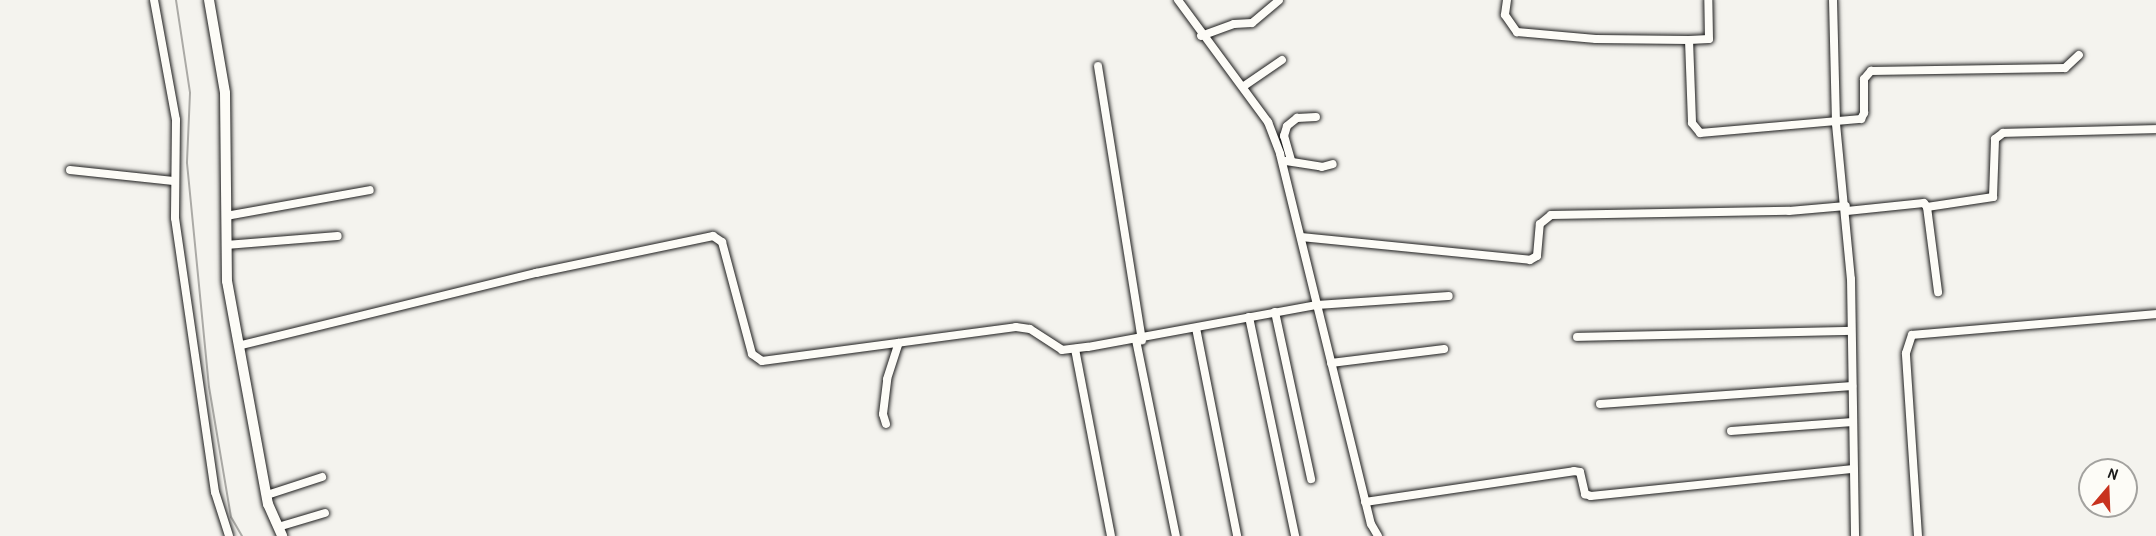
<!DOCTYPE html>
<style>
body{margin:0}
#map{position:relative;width:2156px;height:536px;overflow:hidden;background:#f4f3ee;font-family:"Patrick Hand",sans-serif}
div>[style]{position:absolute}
.stream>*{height:2px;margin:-1px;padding:0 1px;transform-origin:1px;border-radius:1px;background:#abaaa6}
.roads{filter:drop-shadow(0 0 2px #1c1c1c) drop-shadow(0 0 2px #1c1c1c)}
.street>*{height:8px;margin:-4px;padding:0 4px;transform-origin:4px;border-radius:4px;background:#fdfcf7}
.secondary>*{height:10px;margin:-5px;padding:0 5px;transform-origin:5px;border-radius:5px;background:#fdfcf7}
span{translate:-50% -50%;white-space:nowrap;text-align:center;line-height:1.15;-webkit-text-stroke:6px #fdfcf7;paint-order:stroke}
.north{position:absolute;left:2078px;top:458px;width:60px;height:60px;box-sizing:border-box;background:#fdfcf7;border:2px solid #a3a29f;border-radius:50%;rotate:19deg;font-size:16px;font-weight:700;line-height:24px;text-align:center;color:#1c1c1c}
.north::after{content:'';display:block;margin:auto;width:21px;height:27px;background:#c8321e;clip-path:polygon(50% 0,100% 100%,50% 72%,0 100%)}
</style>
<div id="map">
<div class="stream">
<div style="left:176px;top:0;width:94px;rotate:81.4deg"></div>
<div style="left:190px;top:93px;width:70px;rotate:92.5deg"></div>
<div style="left:187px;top:163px;width:225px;rotate:84.4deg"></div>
<div style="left:209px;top:387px;width:132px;rotate:80.4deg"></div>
<div style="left:231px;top:517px;width:22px;rotate:60deg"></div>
</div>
<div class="roads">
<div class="street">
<div style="left:154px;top:0;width:122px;rotate:79.6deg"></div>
<div style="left:176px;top:120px;width:98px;rotate:90.6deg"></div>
<div style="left:175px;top:218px;width:277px;rotate:81.7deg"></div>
<div style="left:215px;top:492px;width:46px;rotate:72.3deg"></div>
<div style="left:1178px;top:0;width:152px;rotate:53.6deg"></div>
<div style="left:1268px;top:122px;width:34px;rotate:69deg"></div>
<div style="left:1280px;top:154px;width:381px;rotate:76.2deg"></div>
<div style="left:1371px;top:524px;width:14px;rotate:60deg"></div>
<div style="left:1507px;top:0;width:15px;rotate:98deg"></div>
<div style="left:1505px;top:15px;width:21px;rotate:55deg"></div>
<div style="left:1517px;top:32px;width:79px;rotate:5.1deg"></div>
<div style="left:1596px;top:39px;width:93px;rotate:0.6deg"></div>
<div style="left:1689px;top:40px;width:83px;rotate:87.9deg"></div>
<div style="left:1692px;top:123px;width:13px;rotate:51deg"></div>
<div style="left:1700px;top:133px;width:162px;rotate:-5deg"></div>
<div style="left:1861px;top:119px;width:7px;rotate:-63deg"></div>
<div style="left:1864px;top:113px;width:34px;rotate:-90deg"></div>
<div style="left:1864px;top:79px;width:11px;rotate:-49deg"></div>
<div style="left:1871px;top:71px;width:194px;rotate:-0.9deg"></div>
<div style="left:2065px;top:68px;width:19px;rotate:-43deg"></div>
<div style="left:1833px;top:0;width:124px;rotate:88.6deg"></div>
<div style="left:1836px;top:124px;width:156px;rotate:84.5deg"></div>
<div style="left:1851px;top:279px;width:257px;rotate:89.1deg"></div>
<div style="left:1201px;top:36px;width:35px;rotate:-20deg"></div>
<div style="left:1234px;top:24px;width:18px;rotate:-3deg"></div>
<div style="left:1252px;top:23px;width:35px;rotate:-40deg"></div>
<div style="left:1689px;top:40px;width:20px;rotate:-3deg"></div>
<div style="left:1709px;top:39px;width:39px;rotate:-91deg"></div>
<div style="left:1098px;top:66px;width:278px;rotate:80.9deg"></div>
<div style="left:1244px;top:86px;width:46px;rotate:-34.4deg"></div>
<div style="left:1291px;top:160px;width:25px;rotate:-106deg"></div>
<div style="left:1284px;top:136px;width:10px;rotate:-73deg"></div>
<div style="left:1287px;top:126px;width:13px;rotate:-39deg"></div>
<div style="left:1297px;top:118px;width:19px;rotate:-3deg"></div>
<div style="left:1286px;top:161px;width:36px;rotate:9deg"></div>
<div style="left:1322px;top:167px;width:11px;rotate:-15deg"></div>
<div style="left:70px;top:170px;width:104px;rotate:6.1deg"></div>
<div style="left:1927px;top:207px;width:86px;rotate:82.6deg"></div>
<div style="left:1847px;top:211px;width:77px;rotate:-5.9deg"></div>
<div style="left:1924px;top:203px;width:5px;rotate:53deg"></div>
<div style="left:1927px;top:207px;width:67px;rotate:-8.6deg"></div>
<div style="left:1993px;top:197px;width:58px;rotate:-88deg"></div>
<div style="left:1995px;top:139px;width:10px;rotate:-37deg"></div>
<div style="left:2003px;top:133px;width:153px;rotate:-1.5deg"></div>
<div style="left:226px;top:216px;width:146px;rotate:-10.2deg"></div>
<div style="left:1301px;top:237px;width:230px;rotate:5.7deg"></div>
<div style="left:1530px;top:260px;width:8px;rotate:-30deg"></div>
<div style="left:1537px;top:256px;width:32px;rotate:-85deg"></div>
<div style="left:1540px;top:224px;width:14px;rotate:-39deg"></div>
<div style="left:1551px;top:215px;width:238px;rotate:-1deg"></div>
<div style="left:1789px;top:211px;width:57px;rotate:-5deg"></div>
<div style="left:226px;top:245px;width:112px;rotate:-4.6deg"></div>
<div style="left:1275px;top:312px;width:171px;rotate:77.8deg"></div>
<div style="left:1249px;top:317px;width:224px;rotate:78.1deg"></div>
<div style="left:1196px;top:328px;width:212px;rotate:78.8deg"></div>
<div style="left:1577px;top:337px;width:274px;rotate:-1.3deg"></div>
<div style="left:1136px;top:340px;width:200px;rotate:78.5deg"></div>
<div style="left:242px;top:345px;width:303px;rotate:-13.8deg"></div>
<div style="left:536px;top:273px;width:181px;rotate:-11.8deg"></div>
<div style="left:713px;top:236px;width:11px;rotate:34deg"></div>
<div style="left:722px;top:242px;width:116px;rotate:75deg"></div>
<div style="left:752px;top:354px;width:12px;rotate:35deg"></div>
<div style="left:762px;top:361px;width:256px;rotate:-7.6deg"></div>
<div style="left:1016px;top:327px;width:14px;rotate:8deg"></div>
<div style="left:1030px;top:329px;width:38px;rotate:33deg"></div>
<div style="left:1062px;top:350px;width:26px;rotate:-7deg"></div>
<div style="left:1088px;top:347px;width:233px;rotate:-10.4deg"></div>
<div style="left:1317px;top:305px;width:132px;rotate:-3.9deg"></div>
<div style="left:1075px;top:349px;width:190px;rotate:79.1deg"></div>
<div style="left:1331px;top:363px;width:114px;rotate:-7.1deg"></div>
<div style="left:1600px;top:404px;width:253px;rotate:-4.1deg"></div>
<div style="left:886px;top:424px;width:10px;rotate:-107deg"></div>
<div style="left:883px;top:414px;width:35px;rotate:-83deg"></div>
<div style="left:887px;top:379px;width:38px;rotate:-72deg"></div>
<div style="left:1731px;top:431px;width:122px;rotate:-4.2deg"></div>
<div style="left:267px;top:495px;width:58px;rotate:-18.1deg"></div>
<div style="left:1365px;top:502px;width:211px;rotate:-8.4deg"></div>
<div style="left:1574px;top:471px;width:6px;rotate:9deg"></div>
<div style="left:1580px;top:472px;width:23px;rotate:77deg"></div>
<div style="left:1585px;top:494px;width:6px;rotate:18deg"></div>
<div style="left:1591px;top:496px;width:264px;rotate:-5.9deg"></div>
<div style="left:278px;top:527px;width:49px;rotate:-16.6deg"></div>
<div style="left:1918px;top:536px;width:183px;rotate:-93.8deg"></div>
<div style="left:1906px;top:353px;width:19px;rotate:-72deg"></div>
<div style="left:1912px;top:335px;width:245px;rotate:-4.9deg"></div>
</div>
<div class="secondary">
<div style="left:209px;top:0;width:94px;rotate:80.2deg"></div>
<div style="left:225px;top:93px;width:188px;rotate:89.4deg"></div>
<div style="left:227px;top:281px;width:227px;rotate:79.6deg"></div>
<div style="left:268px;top:504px;width:35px;rotate:66deg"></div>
</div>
</div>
<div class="north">N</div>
</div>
